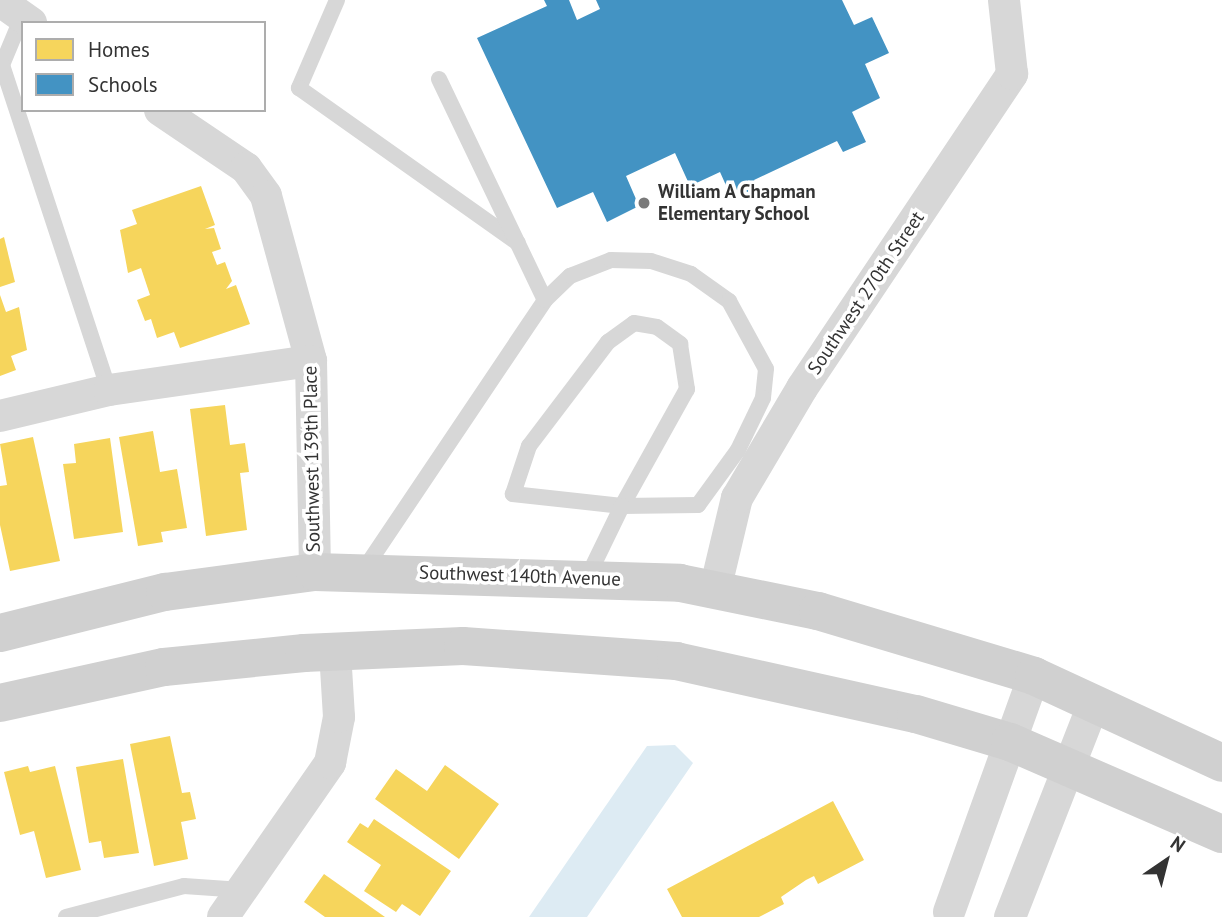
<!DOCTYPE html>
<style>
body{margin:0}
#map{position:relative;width:1222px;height:917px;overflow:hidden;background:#fff;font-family:"PT Sans",sans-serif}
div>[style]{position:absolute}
.water>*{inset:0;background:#ddebf3}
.homes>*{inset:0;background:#f6d55c}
.schools>*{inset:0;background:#4393c3}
.lane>*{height:16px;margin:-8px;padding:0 8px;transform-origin:8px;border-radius:8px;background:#d7d7d7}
.street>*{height:32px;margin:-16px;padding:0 16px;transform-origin:16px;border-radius:16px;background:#d7d7d7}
.secondary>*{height:38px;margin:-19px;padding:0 19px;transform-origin:19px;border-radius:19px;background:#d0d0d0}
.dots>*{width:19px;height:19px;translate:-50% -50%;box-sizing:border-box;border:4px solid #fff;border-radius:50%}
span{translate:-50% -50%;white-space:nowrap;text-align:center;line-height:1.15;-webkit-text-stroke:7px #fff;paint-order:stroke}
.poi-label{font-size:19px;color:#333;font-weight:700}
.left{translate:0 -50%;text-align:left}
.street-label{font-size:19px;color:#333}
.legend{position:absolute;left:21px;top:21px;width:245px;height:91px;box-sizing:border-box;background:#fff;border:2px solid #adadad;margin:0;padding:9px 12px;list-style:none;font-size:21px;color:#333}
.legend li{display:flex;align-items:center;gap:14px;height:35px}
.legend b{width:35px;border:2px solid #adadad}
.north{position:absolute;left:1131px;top:826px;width:70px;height:70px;-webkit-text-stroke:5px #fff;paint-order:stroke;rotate:35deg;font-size:19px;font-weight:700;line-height:28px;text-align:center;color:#333}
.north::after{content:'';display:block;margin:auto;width:24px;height:32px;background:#333;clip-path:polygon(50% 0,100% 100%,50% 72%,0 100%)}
</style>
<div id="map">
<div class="water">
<div style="clip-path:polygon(675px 745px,693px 763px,587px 917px,529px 917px,647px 746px)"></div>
</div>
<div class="homes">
<div style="clip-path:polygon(201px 186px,215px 225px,205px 229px,214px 228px,221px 249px,212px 252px,217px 265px,225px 262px,232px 281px,226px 289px,236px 285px,250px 324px,180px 348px,174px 332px,157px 338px,151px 319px,145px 321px,137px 300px,150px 295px,141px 268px,128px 273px,120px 230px,137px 224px,132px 210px)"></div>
<div style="clip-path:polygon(4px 237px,15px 282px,0 287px,0 239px)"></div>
<div style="clip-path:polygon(0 295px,6px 312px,19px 307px,27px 350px,11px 356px,16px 370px,0 376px)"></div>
<div style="clip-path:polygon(225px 405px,230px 445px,245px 443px,249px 472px,240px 473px,247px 530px,206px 536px,190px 409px)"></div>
<div style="clip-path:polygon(153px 431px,160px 472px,177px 469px,187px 528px,161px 532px,163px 542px,138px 546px,119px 437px)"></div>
<div style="clip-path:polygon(33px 437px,60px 561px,10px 571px,0 525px,0 486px,7px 485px,0 444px)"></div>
<div style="clip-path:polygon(110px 438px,123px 532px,74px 539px,63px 464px,76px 463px,74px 444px)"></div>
<div style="clip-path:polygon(170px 736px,182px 793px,190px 792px,196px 819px,181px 822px,188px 859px,154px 866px,130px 744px)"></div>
<div style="clip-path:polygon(123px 759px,139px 853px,104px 858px,101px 841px,89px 843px,76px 767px)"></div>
<div style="clip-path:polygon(445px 765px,499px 804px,459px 859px,375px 799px,396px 769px,427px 791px)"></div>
<div style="clip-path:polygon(28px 766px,30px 772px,55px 766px,81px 870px,46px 878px,34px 831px,20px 835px,4px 772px)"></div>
<div style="clip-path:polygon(833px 801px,864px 860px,818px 884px,814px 876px,806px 880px,781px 897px,784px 904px,759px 917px,682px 917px,667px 889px)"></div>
<div style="clip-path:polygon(374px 819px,451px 871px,420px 916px,402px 904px,396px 912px,364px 891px,381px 865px,347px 842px,360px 823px,368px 828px)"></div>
<div style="clip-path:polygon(324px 874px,385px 917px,325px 917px,304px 902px)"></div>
</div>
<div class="schools">
<div style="clip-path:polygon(544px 0,569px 0,577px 20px,600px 9px,596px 0,842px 0,854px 25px,872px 17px,889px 53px,865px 64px,880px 98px,852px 112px,866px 142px,843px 152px,837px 141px,754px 180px,759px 190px,733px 201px,720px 172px,690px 186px,675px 153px,626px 176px,639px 206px,607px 222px,593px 192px,557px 208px,477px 38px,547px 6px)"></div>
</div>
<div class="lane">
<div style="left:337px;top:0;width:96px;rotate:113.4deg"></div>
<div style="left:299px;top:88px;width:268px;rotate:35.3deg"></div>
<div style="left:22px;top:17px;width:52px;rotate:112.6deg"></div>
<div style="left:2px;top:65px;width:342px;rotate:71.8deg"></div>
<div style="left:439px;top:79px;width:245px;rotate:64.4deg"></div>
<div style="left:634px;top:323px;width:23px;rotate:10deg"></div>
<div style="left:657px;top:327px;width:29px;rotate:36deg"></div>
<div style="left:680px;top:344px;width:46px;rotate:81.2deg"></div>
<div style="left:687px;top:389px;width:134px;rotate:119.1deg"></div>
<div style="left:622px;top:506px;width:110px;rotate:-173.7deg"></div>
<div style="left:513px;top:494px;width:51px;rotate:-71.6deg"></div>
<div style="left:529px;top:446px;width:131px;rotate:-52.8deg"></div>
<div style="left:608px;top:342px;width:32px;rotate:-36deg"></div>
<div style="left:363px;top:571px;width:326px;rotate:-56.1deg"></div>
<div style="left:545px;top:300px;width:35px;rotate:-44deg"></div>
<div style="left:570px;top:276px;width:44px;rotate:-21.3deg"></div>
<div style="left:611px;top:260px;width:40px;rotate:1.4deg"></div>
<div style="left:651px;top:261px;width:42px;rotate:18deg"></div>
<div style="left:691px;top:274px;width:47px;rotate:35.4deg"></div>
<div style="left:729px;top:301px;width:77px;rotate:61.4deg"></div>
<div style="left:766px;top:369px;width:29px;rotate:96deg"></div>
<div style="left:763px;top:398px;width:58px;rotate:115.7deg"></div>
<div style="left:738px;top:450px;width:68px;rotate:126deg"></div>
<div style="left:698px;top:505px;width:76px;rotate:179.2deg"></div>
<div style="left:622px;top:506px;width:80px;rotate:115.9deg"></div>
<div style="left:66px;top:917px;width:122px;rotate:-14.7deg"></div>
<div style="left:184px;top:886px;width:58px;rotate:3.9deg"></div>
</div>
<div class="street">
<div style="left:0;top:1px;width:38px;rotate:35deg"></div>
<div style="left:160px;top:110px;width:104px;rotate:34deg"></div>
<div style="left:246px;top:168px;width:34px;rotate:54deg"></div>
<div style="left:266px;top:196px;width:171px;rotate:74.7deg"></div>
<div style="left:311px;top:361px;width:211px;rotate:88.9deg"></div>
<div style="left:0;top:416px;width:112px;rotate:-13.4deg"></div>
<div style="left:109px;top:390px;width:204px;rotate:-8.2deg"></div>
<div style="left:715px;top:590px;width:95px;rotate:-76.6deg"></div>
<div style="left:737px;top:498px;width:128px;rotate:-59.4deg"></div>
<div style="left:802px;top:388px;width:378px;rotate:-56.2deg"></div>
<div style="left:1012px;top:74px;width:74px;rotate:-96.2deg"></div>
<div style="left:949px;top:912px;width:251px;rotate:-70.2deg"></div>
<div style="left:223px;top:917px;width:188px;rotate:-55.2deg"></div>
<div style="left:330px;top:763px;width:47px;rotate:-78.9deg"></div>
<div style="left:339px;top:717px;width:65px;rotate:-93.5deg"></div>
<div style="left:1010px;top:917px;width:230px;rotate:-68.6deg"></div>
</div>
<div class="secondary">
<div style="left:0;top:633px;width:170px;rotate:-14deg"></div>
<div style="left:165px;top:592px;width:151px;rotate:-7.6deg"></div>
<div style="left:315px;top:572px;width:365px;rotate:1.7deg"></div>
<div style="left:680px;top:583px;width:141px;rotate:11.5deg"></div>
<div style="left:818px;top:611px;width:226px;rotate:16.7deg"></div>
<div style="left:1034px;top:676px;width:207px;rotate:24.8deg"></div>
<div style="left:0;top:703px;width:168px;rotate:-12.4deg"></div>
<div style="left:164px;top:667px;width:141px;rotate:-5.7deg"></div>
<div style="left:304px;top:653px;width:159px;rotate:-2.5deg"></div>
<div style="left:463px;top:646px;width:214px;rotate:4deg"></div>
<div style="left:676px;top:661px;width:246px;rotate:12.5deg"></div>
<div style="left:916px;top:714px;width:98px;rotate:16.6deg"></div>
<div style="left:1010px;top:742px;width:231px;rotate:23.5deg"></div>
</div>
<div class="dots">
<div style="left:644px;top:203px;background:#7a7a7a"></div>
</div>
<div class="poi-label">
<span class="left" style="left:658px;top:203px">William A Chapman<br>Elementary School</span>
</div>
<div class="street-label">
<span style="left:866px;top:293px;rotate:-56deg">Southwest 270th Street</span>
<span style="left:312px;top:459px;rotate:-91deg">Southwest 139th Place</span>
<span style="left:520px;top:576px;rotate:2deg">Southwest 140th Avenue</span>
</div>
<ul class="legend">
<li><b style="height:19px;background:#f6d55c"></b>Homes</li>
<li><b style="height:19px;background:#4393c3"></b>Schools</li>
</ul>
<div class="north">N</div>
</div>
